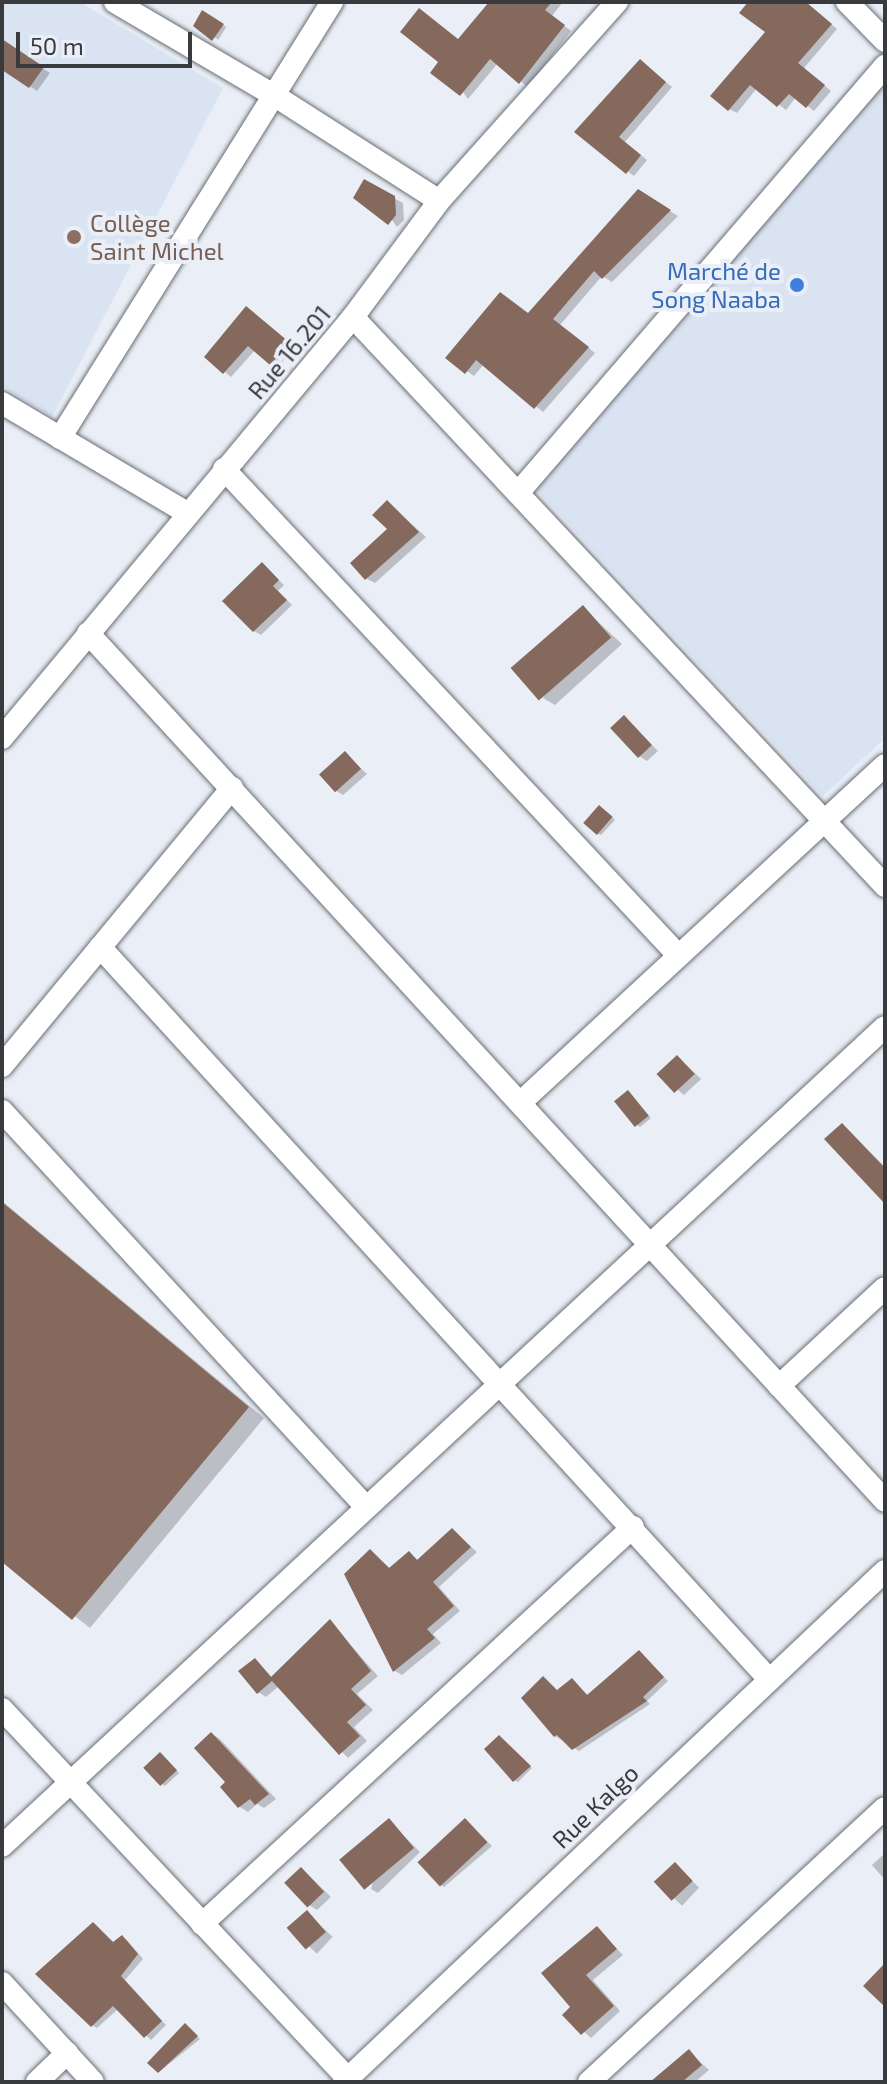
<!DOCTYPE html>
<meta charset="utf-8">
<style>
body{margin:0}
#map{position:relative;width:887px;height:2084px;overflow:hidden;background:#eaeff7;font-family:"Exo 2",sans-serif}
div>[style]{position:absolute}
.built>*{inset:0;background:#dae3f1}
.shadow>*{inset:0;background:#0003;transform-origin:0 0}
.building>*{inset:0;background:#86695d;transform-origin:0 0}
.roads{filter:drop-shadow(0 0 2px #6a6e75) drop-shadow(0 0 2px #6a6e75)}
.minor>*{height:22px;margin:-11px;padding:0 11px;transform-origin:11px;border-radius:11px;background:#fff}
.dots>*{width:22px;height:22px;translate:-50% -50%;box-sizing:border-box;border:4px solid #eaeff7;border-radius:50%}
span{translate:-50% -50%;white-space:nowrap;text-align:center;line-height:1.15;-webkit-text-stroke:8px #eaeff7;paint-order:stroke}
.education-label{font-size:24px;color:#785e54}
.left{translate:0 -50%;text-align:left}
.shop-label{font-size:24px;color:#366cbe}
.right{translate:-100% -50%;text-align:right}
.street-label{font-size:24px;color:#383a3d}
.frame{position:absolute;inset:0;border:4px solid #383a3d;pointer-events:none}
.scale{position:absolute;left:16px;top:32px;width:176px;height:36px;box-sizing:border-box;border:4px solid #383a3d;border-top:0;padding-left:10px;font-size:24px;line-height:28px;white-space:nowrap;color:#383a3d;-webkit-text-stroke:6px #eaeff7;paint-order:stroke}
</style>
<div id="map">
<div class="built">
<div style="clip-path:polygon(2px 2px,80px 2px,223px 88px,52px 417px,2px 386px)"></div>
<div style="clip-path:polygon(885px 83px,885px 738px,823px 796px,533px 486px)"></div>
</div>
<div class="shadow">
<div style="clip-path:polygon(492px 2px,563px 2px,552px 16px,571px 31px,528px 87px,498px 63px,468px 99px,441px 62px)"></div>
<div style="clip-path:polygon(750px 2px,805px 2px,837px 29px,804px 68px,831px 91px,814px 111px,796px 97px,786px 110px,757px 88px,737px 113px,729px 109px,768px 32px)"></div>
<div style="left:203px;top:13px;width:27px;height:15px;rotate:31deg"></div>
<div style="clip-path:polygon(2px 42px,50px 73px,37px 91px,2px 68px)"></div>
<div style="clip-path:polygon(640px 61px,672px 87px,625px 142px,647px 160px,634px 176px,577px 132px)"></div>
<div style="clip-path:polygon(365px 182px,403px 203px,404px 220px,397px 227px)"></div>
<div style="clip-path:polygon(638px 191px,678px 216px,612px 282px,602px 276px,560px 325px,595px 353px,543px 412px,484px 364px,474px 376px,448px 358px,530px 314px)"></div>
<div style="clip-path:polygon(254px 313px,295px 347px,278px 367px,255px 350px,231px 377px,207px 357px)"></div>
<div style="clip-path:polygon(387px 502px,426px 537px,375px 583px,367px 579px,390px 530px)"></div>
<div style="clip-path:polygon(262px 564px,284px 585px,278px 591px,292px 605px,261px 635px,254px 631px)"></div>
<div style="clip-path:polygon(583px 608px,622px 644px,555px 705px,543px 698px)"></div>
<div style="clip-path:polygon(624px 718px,658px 751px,647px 761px,639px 756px)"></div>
<div style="clip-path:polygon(345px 754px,367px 774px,343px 795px,335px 790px)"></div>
<div style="clip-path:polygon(603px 809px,615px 820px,601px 835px,598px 834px)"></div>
<div style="clip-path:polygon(678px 1057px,701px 1079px,684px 1095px,659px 1074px)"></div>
<div style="clip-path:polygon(628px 1092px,651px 1118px,640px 1127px,637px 1125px)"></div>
<div style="clip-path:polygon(842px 1125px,885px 1167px,885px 1179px)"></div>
<div style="clip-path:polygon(2px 1201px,264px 1418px,90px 1628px,2px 1559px)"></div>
<div style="clip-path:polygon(452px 1530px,477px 1552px,439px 1587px,460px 1611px,433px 1634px,441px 1643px,402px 1675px,395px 1671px,346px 1574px,370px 1551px,391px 1569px,409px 1553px,419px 1561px)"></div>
<div style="clip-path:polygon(330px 1622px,378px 1676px,357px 1694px,373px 1710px,354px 1727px,367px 1741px,348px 1758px,279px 1686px,266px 1697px,258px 1692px,255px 1660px,273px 1678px)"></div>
<div style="clip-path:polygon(639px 1652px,668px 1681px,647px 1701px,650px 1704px,579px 1751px,555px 1736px,543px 1678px,559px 1692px,572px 1680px,589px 1696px)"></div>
<div style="clip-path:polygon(212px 1734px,220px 1739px,276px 1799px,264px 1808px,257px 1804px,248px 1812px,240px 1807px,223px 1787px,228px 1782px)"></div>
<div style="clip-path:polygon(503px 1740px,532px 1768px,518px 1782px,514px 1780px)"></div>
<div style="clip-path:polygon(164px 1757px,179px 1773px,165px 1786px,162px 1784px)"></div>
<div style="clip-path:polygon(465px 1820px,492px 1846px,444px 1887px,437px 1883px)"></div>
<div style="clip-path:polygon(389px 1821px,420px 1852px,378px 1893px,371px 1889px)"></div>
<div style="clip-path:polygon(885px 1853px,885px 1880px,872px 1865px)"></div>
<div style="left:675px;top:1865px;width:33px;height:25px;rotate:43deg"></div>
<div style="clip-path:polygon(302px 1869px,331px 1897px,317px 1910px,309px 1905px)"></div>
<div style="left:307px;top:1913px;width:35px;height:23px;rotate:43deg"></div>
<div style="clip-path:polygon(93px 1924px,114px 1943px,122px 1937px,127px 1940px,143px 1959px,125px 1980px,166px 2025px,151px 2040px,118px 2009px,97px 2028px,92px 2025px)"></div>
<div style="clip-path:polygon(597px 1929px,623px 1955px,593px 1980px,620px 2011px,591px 2038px,565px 2015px,573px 2007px)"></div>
<div style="clip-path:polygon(188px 2028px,200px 2039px,159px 2072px)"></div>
<div style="clip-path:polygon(689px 2052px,709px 2070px,695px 2082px,656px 2082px)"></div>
</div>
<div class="building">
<div style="clip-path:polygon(489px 2px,552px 2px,545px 10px,565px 25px,519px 84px,490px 59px,460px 96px,430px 73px,438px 62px,400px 32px,419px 8px,458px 39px)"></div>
<div style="clip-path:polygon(748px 2px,806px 2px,832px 24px,798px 63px,825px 85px,806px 108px,789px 94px,777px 107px,750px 85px,728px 111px,710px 96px,765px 32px,739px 13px)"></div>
<div style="clip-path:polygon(202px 10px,224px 24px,212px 41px,193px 26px)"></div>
<div style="clip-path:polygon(2px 39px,44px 67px,29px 88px,2px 70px)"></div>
<div style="clip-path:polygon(640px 59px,666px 82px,619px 137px,641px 155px,626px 174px,574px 132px)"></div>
<div style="clip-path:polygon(364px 179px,395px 196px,396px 215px,388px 225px,353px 198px)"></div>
<div style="clip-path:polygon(638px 189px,671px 210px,602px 279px,594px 271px,553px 319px,589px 347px,534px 409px,476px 360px,465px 374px,445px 358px,500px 292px,528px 313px)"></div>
<div style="clip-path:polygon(246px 306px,289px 342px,270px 365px,248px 346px,223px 374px,204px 357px)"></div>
<div style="clip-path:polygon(387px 500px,419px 532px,365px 580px,350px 563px,387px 529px,372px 515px)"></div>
<div style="clip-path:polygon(262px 562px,279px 580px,273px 586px,287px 600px,253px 632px,222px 601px)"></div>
<div style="left:583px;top:605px;width:43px;height:96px;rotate:49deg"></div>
<div style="left:624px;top:715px;width:41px;height:19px;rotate:47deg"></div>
<div style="left:345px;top:751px;width:24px;height:35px;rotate:48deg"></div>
<div style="left:599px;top:805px;width:18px;height:24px;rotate:41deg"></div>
<div style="left:677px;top:1055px;width:26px;height:28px;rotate:47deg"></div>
<div style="left:628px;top:1090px;width:33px;height:18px;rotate:51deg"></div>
<div style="clip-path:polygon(842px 1123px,885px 1168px,885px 1204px,824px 1139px)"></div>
<div style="clip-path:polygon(2px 1202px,249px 1407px,72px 1620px,2px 1562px)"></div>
<div style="clip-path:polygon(452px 1528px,471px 1547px,433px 1582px,454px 1606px,427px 1629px,435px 1638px,393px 1672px,344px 1574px,370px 1549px,389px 1568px,409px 1551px,417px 1560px)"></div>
<div style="clip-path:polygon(330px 1619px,371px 1671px,351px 1689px,366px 1705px,347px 1722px,360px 1736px,339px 1755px,272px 1681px,257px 1694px,238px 1671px,255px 1658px,271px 1677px)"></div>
<div style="clip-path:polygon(639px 1650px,664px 1677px,643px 1697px,647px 1701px,572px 1750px,557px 1735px,554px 1737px,521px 1698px,543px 1676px,557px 1690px,572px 1678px,587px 1695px)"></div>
<div style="clip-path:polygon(211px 1732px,269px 1794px,255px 1805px,250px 1799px,238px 1808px,220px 1787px,225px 1782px,194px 1748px)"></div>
<div style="clip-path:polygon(499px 1735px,531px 1766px,513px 1782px,484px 1749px)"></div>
<div style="left:160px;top:1752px;width:25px;height:23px;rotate:47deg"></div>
<div style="left:389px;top:1818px;width:39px;height:65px;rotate:50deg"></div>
<div style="left:465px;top:1818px;width:33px;height:65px;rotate:47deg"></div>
<div style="left:675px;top:1862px;width:26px;height:29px;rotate:47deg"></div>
<div style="left:301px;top:1867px;width:34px;height:23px;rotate:47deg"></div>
<div style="left:307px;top:1910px;width:29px;height:27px;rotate:49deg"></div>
<div style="clip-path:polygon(93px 1922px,113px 1942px,122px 1935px,138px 1954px,121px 1976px,162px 2021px,144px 2038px,113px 2006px,91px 2027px,35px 1974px)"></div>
<div style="clip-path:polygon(597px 1926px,617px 1949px,586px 1975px,614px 2006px,581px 2035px,562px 2015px,570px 2007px,541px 1973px)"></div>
<div style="clip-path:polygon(885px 1963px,885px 2007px,863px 1986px)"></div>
<div style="clip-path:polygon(185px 2023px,198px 2036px,158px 2073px,147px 2063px)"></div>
<div style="clip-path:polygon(689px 2049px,702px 2065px,682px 2082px,650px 2082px)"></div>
</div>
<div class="roads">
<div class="minor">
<div style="left:115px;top:2px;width:182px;rotate:30.4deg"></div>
<div style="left:272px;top:94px;width:198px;rotate:32.6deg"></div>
<div style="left:847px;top:2px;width:54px;rotate:45.7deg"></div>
<div style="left:353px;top:317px;width:779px;rotate:46.92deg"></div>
<div style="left:2px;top:403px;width:215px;rotate:30.7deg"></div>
<div style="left:60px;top:438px;width:514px;rotate:-58.04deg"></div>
<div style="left:224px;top:469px;width:666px;rotate:46.95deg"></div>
<div style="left:518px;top:493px;width:563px;rotate:-49.32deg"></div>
<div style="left:88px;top:633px;width:1178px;rotate:47.44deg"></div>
<div style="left:2px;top:738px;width:548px;rotate:-50.18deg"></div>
<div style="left:353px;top:317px;width:144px;rotate:-53.4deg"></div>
<div style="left:439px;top:201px;width:267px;rotate:-48.2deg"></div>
<div style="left:100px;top:947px;width:989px;rotate:47.58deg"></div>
<div style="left:2px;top:1066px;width:361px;rotate:-50.4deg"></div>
<div style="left:520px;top:1103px;width:497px;rotate:-42.8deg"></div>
<div style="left:2px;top:1111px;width:538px;rotate:47.41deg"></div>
<div style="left:779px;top:1386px;width:144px;rotate:-42.8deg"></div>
<div style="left:2px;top:1709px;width:511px;rotate:46.9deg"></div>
<div style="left:2px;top:1846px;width:1204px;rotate:-42.85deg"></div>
<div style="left:202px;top:1924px;width:586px;rotate:-42.65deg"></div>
<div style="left:2px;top:1983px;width:134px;rotate:47.4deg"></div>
<div style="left:37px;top:2082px;width:42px;rotate:-44deg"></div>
<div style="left:344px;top:2082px;width:744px;rotate:-43.37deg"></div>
<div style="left:589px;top:2082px;width:403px;rotate:-42.8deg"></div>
</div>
</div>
<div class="dots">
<div style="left:74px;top:237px;background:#8d6e63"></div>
<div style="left:797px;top:285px;background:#3f7fe0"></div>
</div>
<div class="education-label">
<span class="left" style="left:90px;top:237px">Collège<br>Saint Michel</span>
</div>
<div class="shop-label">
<span class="right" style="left:781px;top:285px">Marché de<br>Song Naaba</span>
</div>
<div class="street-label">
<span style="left:289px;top:352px;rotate:-50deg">Rue 16.201</span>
<span style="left:595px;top:1806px;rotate:-44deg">Rue Kalgo</span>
</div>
<div class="frame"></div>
<div class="scale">50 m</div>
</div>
